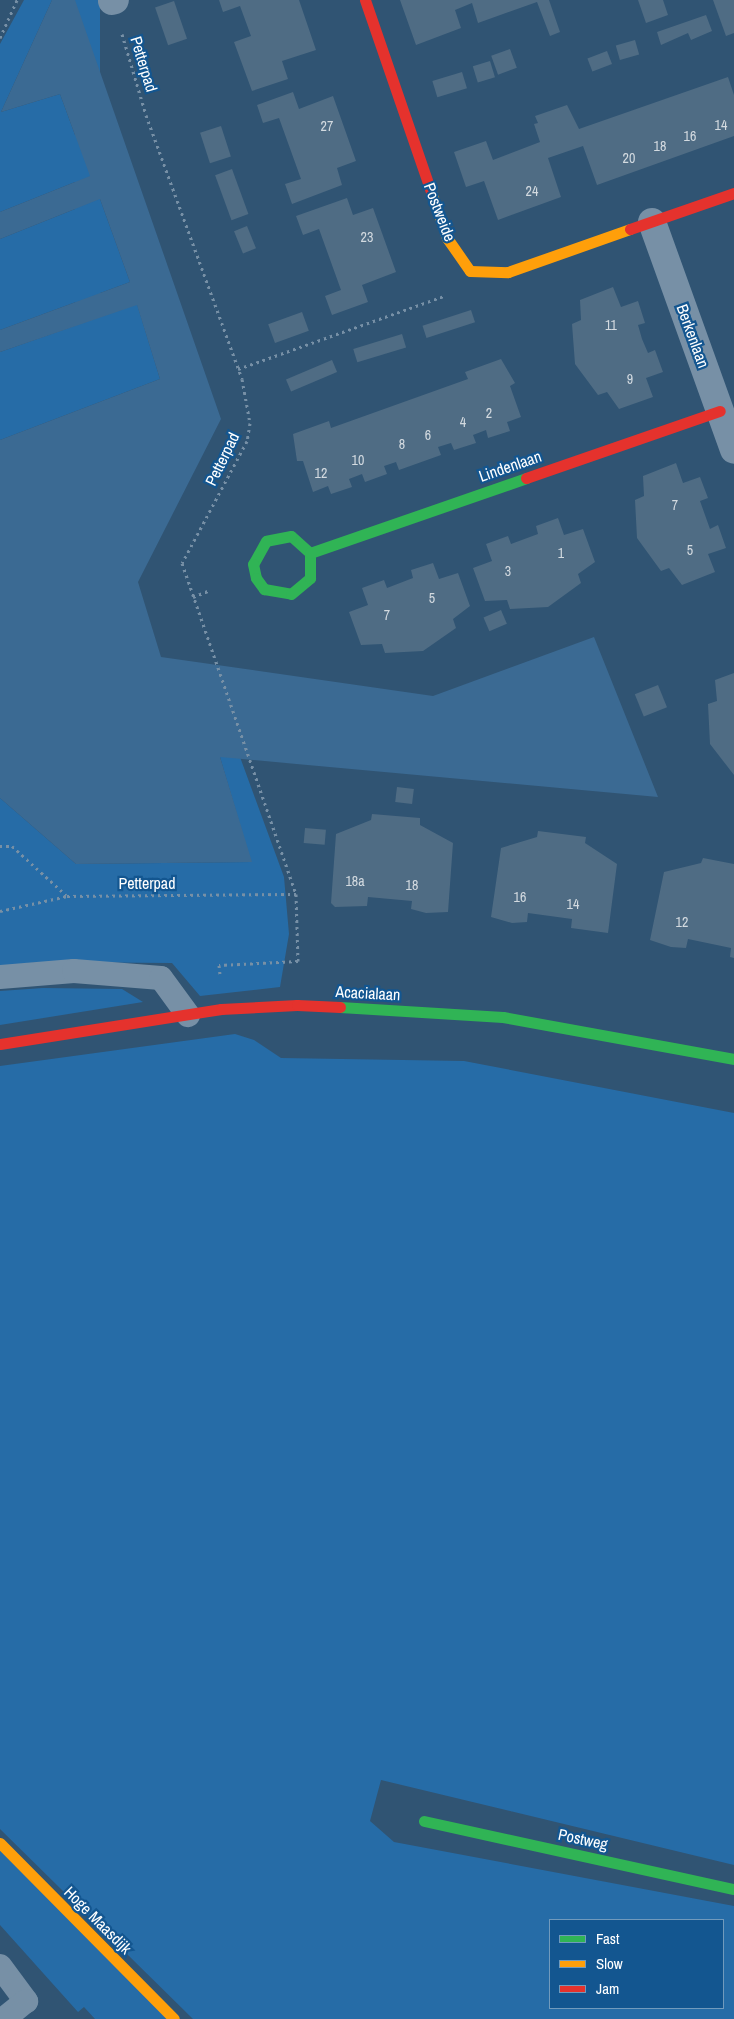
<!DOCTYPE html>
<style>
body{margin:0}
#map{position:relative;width:734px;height:2019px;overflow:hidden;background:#305473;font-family:"Archivo Narrow",sans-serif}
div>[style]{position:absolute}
.green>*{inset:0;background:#266ca7;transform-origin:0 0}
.water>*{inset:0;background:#3b6a93}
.building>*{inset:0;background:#4f6c84;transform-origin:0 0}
.path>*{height:3px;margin-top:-1.5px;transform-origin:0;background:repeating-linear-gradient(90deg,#7790a6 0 2.5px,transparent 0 6.5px)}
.lane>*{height:24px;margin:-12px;padding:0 12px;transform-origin:12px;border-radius:12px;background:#7790a6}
.street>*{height:28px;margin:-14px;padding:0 14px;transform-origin:14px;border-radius:14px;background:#7790a6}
.fast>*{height:11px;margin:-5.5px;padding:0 5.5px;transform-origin:5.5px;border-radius:5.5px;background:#30b455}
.slow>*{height:11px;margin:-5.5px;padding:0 5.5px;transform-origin:5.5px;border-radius:5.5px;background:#ff9f0a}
.jam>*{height:11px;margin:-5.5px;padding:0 5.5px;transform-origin:5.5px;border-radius:5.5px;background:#e5322d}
span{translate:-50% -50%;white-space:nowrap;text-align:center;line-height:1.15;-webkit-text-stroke:4.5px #135690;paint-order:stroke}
.number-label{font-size:14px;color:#d3dae0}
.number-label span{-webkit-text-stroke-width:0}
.street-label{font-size:16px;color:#fff}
.legend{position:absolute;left:549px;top:1919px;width:175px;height:90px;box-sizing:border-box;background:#135690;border:1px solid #719abc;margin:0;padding:6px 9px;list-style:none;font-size:15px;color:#fff}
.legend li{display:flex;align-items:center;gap:10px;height:25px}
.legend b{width:25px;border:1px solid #719abc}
</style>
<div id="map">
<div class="green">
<div style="clip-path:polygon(24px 0,52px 0,1px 112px,60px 94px,90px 176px,0 212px,0 44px)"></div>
<div style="left:75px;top:0;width:25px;height:389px"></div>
<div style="clip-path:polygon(100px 199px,130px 282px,0 330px,0 239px)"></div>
<div style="clip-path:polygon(137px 304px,160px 379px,0 440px,0 352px)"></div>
<div style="clip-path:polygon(220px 757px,240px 757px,284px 877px,289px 934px,280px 987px,200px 996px,172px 963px,42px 962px,0 966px,0 798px,76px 864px,251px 862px)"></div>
<div style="clip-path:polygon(43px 988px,122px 989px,143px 1002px,0 1025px,0 991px)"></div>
<div style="clip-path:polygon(evenodd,235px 1034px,254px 1040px,281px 1058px,464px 1061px,734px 1113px,734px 1865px,381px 1780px,370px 1821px,394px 1842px,734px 1906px,734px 2019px,193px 2019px,0 1829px,0 1066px,235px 1034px,550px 1920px,723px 1920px,723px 2008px,550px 2008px,550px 1920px)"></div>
<div style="clip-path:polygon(0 1849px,169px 2019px,95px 2019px,84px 2007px,78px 2012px,0 1925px)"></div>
</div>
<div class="water">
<div style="clip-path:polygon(52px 0,75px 0,221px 419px,138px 582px,161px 657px,433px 696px,594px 637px,658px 797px,220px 757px,252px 862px,76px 864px,0 798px,0 440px,160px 379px,137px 305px,0 352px,0 330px,130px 282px,100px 199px,0 239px,0 212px,90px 176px,60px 94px,1px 112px)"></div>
</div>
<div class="building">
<div style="clip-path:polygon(219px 0,299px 0,316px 50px,282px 61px,288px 79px,252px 91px,234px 42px,251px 36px,240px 6px,223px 12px)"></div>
<div style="clip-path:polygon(400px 0,549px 0,560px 32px,550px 36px,537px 2px,478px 23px,472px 3px,455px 10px,461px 28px,416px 45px)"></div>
<div style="clip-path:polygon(638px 0,663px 0,668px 15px,646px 23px)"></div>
<div style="clip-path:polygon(713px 0,734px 0,734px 33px,726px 36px)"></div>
<div style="left:174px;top:1px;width:40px;height:20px;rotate:71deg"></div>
<div style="clip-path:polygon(706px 15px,712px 31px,691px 40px,688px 33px,661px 45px,657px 32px)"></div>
<div style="left:635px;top:40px;width:15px;height:20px;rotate:74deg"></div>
<div style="left:510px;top:49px;width:20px;height:20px;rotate:70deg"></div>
<div style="left:607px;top:51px;width:14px;height:21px;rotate:69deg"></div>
<div style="left:490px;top:61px;width:17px;height:18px;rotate:73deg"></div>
<div style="left:462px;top:72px;width:17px;height:31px;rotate:73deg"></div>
<div style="clip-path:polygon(728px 77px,734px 95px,734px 136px,597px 185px,583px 146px,548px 158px,561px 197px,498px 220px,484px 181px,466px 187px,454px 152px,486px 141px,493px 160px,540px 142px,534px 124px,538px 123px,535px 116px,567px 105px,579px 129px)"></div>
<div style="clip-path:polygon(293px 92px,299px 109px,333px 96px,356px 161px,337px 168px,342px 185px,292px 204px,285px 184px,301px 179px,279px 118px,263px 123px,257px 105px)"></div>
<div style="left:221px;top:126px;width:32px;height:22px;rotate:72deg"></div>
<div style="left:232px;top:169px;width:48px;height:18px;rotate:70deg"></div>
<div style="clip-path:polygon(347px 198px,353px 215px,373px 208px,396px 272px,362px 285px,368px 302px,332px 315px,325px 296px,341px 290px,319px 229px,303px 235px,296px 216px)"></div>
<div style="left:247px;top:226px;width:24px;height:14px;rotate:68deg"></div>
<div style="clip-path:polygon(613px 287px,621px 307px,638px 301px,645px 323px,638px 325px,642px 339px,648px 353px,655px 350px,663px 372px,646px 378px,653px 397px,619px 409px,607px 392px,598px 395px,575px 364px,572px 324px,581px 320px,580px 300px)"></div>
<div style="left:471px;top:310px;width:13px;height:51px;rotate:72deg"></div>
<div style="left:302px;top:312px;width:20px;height:36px;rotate:70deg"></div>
<div style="left:402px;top:334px;width:14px;height:51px;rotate:73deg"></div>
<div style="clip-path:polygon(501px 359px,515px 383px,510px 386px,521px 417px,507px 422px,510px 431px,488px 438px,486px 430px,473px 435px,476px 443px,454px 450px,451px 443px,438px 447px,441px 455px,399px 470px,396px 462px,384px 466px,387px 474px,365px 482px,362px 474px,349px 479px,352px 487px,331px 494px,328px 486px,313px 492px,303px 461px,297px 461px,293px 434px,329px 421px,331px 428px,468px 379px,465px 372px)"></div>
<div style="left:332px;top:360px;width:13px;height:50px;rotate:67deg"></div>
<div style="clip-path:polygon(676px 463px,683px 483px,700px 477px,708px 498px,700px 501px,710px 529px,718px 525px,726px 548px,708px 554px,715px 572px,682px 585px,669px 568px,661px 571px,637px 538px,635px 500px,644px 496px,643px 476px)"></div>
<div style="clip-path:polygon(558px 518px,564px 535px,583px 529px,595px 562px,578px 574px,581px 583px,548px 607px,510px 609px,507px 600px,485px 601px,473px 568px,492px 561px,486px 544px,508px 536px,511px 544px,538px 534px,536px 526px)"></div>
<div style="clip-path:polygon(433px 563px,439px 579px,458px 573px,470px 606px,453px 619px,456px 628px,423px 651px,385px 653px,382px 644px,361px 645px,349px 612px,368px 605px,362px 588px,384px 580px,387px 588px,413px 578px,411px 570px)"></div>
<div style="left:501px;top:610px;width:15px;height:19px;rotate:67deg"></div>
<div style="clip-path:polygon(734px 673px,734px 775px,710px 744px,708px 704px,717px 701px,715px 680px)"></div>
<div style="left:658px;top:685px;width:24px;height:25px;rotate:68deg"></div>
<div style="left:397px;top:787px;width:17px;height:15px;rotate:7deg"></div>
<div style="clip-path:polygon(372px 814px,420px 818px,420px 825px,453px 843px,448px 912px,426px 913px,411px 909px,412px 901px,368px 897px,367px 906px,335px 907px,331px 903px,336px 834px,371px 820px)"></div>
<div style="left:305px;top:828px;width:21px;height:15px;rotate:5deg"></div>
<div style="clip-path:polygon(538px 831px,586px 837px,585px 843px,617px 864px,608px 933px,571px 928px,572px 919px,528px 913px,527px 922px,512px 923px,491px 917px,501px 848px,537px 837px)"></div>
<div style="clip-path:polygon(703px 858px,734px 864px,734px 958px,730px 957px,731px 948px,688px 939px,686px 948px,671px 947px,650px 940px,664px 872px,701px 863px)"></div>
</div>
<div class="path">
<div style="left:122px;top:34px;width:84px;rotate:73.5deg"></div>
<div style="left:146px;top:115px;width:281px;rotate:70deg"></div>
<div style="left:242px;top:379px;width:45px;rotate:79.7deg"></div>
<div style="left:250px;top:423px;width:18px;rotate:99deg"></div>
<div style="left:247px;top:441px;width:138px;rotate:118deg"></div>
<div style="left:182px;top:563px;width:350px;rotate:71deg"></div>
<div style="left:296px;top:894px;width:67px;rotate:88.3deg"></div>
<div style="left:298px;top:961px;width:79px;rotate:177.1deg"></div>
<div style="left:219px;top:965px;width:9px;rotate:84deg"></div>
<div style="left:0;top:38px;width:42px;rotate:-65.9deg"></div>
<div style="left:238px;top:369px;width:219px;rotate:-19.5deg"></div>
<div style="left:193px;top:597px;width:18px;rotate:-22deg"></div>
<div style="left:0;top:846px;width:12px"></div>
<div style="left:12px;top:846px;width:73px;rotate:42.2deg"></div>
<div style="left:0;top:911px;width:69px;rotate:-12.6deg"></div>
<div style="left:67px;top:896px;width:229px;rotate:-0.5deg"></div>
</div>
<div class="lane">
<div style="left:0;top:977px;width:74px;rotate:-4.6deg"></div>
<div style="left:74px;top:971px;width:87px;rotate:4.6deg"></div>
<div style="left:161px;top:978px;width:46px;rotate:53.9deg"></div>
<div style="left:0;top:1966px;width:44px;rotate:53.4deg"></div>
<div style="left:26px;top:2001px;width:28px;rotate:141deg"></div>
</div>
<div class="street">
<div style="left:112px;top:1px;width:3px;rotate:-18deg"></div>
<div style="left:652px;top:222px;width:242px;rotate:70.2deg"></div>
</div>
<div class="fast">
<div style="left:310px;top:553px;width:25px;rotate:-138deg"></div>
<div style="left:291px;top:536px;width:25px;rotate:169deg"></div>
<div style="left:266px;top:541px;width:26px;rotate:119deg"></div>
<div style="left:253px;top:564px;width:14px;rotate:78deg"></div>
<div style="left:256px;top:578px;width:14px;rotate:54deg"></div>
<div style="left:264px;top:589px;width:27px;rotate:10deg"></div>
<div style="left:291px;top:594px;width:25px;rotate:-40deg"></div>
<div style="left:310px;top:578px;width:25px;rotate:-90deg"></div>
<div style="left:310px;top:553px;width:229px;rotate:-19.1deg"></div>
<div style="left:340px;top:1007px;width:163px;rotate:3.5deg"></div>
<div style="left:503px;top:1017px;width:235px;rotate:10.3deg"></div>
<div style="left:424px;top:1821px;width:317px;rotate:12.4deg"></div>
</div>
<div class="slow">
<div style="left:431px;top:192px;width:49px;rotate:70.8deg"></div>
<div style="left:447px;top:238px;width:40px;rotate:55.1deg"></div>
<div style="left:470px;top:271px;width:38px;rotate:2deg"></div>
<div style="left:508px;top:272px;width:129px;rotate:-19.4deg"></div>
<div style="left:0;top:1843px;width:247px;rotate:45.3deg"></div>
</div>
<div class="jam">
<div style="left:365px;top:0;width:203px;rotate:71deg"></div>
<div style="left:630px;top:229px;width:110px;rotate:-19.1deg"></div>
<div style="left:526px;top:478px;width:205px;rotate:-19.1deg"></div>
<div style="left:0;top:1044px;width:224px;rotate:-9deg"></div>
<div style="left:221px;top:1009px;width:76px;rotate:-3deg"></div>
<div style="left:297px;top:1005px;width:43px;rotate:2.7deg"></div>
</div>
<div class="number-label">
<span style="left:721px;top:125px">14</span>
<span style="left:327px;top:126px">27</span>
<span style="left:690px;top:136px">16</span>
<span style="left:660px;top:146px">18</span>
<span style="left:629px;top:158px">20</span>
<span style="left:532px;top:191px">24</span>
<span style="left:367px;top:237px">23</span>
<span style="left:611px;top:325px">11</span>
<span style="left:630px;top:379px">9</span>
<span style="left:489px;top:413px">2</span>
<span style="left:463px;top:422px">4</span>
<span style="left:428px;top:435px">6</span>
<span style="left:402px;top:444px">8</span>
<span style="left:358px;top:460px">10</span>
<span style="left:321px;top:473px">12</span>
<span style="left:675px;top:505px">7</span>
<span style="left:690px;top:550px">5</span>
<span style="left:561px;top:553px">1</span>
<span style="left:508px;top:571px">3</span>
<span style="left:432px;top:598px">5</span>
<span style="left:387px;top:615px">7</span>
<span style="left:355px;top:881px">18a</span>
<span style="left:412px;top:885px">18</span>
<span style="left:520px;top:897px">16</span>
<span style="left:573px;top:904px">14</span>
<span style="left:682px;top:922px">12</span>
</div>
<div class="street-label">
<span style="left:144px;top:64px;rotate:73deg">Petterpad</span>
<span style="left:440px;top:212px;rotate:69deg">Postweide</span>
<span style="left:693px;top:336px;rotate:70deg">Berkenlaan</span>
<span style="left:222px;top:459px;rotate:-64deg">Petterpad</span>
<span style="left:510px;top:466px;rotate:-19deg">Lindenlaan</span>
<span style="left:147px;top:883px">Petterpad</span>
<span style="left:368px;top:993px;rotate:3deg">Acacialaan</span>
<span style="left:583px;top:1839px;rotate:12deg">Postweg</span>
<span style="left:98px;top:1920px;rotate:45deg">Hoge Maasdijk</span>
</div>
<ul class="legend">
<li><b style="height:6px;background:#30b455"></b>Fast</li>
<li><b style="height:6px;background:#ff9f0a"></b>Slow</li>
<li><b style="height:6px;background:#e5322d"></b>Jam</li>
</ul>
</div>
